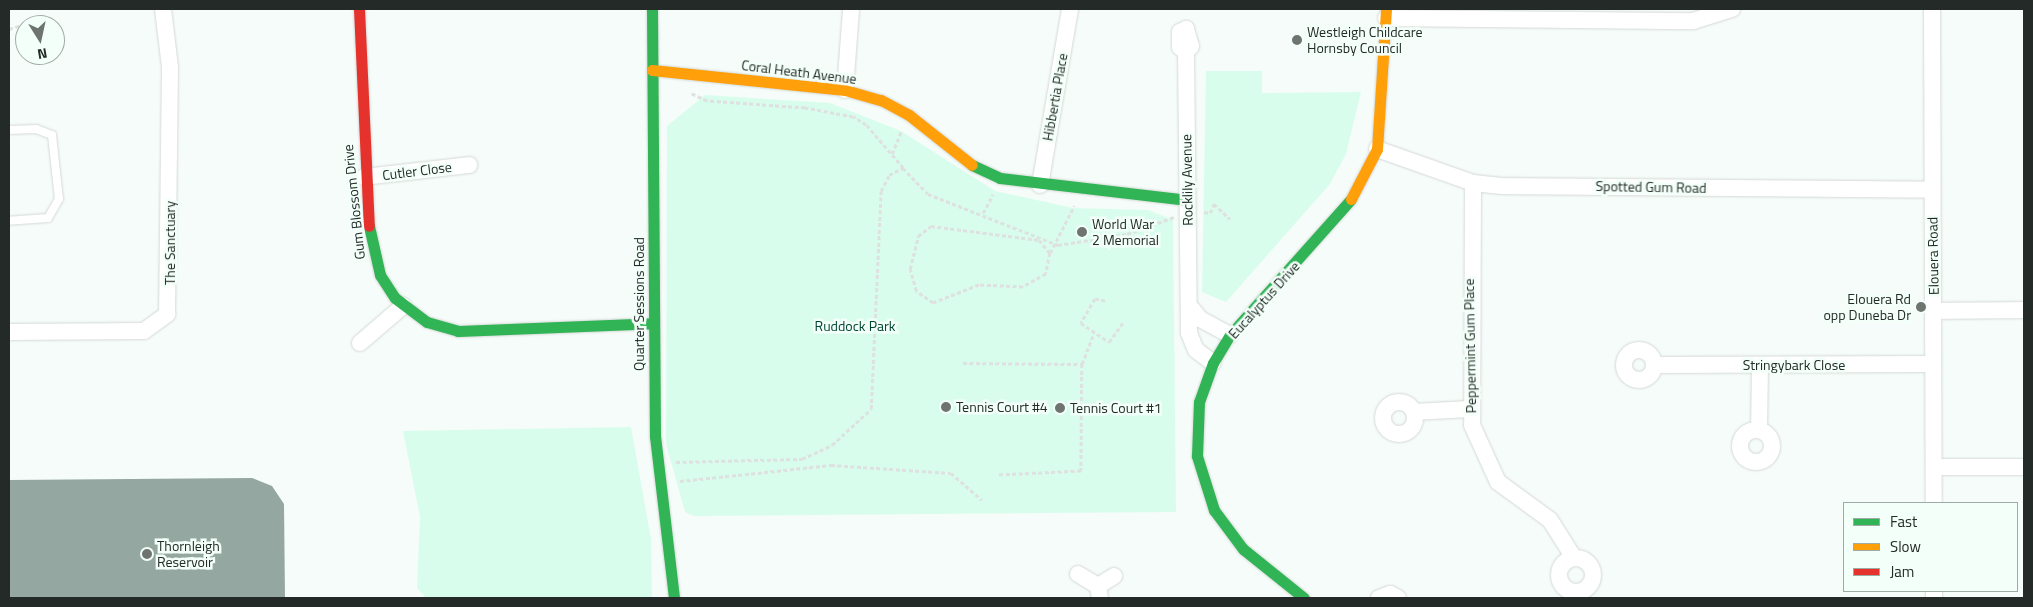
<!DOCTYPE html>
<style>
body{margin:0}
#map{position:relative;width:2033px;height:607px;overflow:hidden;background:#f6fcf9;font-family:"Titillium Web",sans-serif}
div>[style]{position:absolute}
.green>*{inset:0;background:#d9fded}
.building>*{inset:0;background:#94a7a0}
.path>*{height:2.5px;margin-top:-1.25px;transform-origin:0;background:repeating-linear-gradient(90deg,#dee1e0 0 4px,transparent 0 6.5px)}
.roads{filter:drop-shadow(0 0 1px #d4d9d7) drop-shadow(0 0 1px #d4d9d7)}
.lane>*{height:8px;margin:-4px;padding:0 4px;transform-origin:4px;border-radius:4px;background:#fefffe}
.street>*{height:16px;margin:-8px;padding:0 8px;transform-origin:8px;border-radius:8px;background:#fefffe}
.street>.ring{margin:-8px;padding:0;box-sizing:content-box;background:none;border:16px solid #fefffe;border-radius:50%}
.fast>*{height:11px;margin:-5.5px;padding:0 5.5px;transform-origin:5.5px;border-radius:5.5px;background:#30b455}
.slow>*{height:11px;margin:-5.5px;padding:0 5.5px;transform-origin:5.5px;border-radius:5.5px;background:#ff9f0a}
.jam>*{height:11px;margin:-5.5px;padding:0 5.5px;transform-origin:5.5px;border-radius:5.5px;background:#e5322d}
.dots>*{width:14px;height:14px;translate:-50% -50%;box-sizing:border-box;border:2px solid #f3fff9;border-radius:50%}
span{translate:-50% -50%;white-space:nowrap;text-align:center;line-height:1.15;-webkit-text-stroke:5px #f3fff9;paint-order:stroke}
.poi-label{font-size:14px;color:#242a27}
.left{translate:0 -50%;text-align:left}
.right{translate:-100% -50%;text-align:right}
.street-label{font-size:14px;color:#242a27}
.park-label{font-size:14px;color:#004632}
.frame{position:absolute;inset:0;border:10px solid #242a27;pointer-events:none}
.legend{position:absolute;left:1843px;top:502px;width:175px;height:90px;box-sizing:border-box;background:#f3fff9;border:1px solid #a0aaa5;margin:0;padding:6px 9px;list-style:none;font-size:15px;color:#242a27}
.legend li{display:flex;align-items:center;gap:10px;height:25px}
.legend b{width:25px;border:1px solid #a0aaa5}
.north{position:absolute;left:15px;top:15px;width:50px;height:50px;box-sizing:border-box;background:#f3fff9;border:1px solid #a0aaa5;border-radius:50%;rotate:170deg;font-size:14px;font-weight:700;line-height:20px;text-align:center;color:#242a27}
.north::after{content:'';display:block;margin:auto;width:18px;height:22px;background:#6e7470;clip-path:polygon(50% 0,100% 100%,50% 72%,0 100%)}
</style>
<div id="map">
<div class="green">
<div style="clip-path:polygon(1206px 71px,1262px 71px,1262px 93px,1361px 92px,1346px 154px,1330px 184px,1226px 302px,1202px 292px)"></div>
<div style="clip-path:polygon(705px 95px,830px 103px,901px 131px,995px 191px,1073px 208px,1148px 210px,1173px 220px,1176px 512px,694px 516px,685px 512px,666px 444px,667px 126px)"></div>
<div style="clip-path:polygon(631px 427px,651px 539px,652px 598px,426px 598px,417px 588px,420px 517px,403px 431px)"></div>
</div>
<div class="building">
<div style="clip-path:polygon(252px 478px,272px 486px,284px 504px,285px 598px,9px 598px,9px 480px)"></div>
</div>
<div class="path">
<div style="left:9px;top:29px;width:36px;rotate:-18deg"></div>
<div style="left:892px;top:154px;width:24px;rotate:-68deg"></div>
<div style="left:903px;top:168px;width:36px;rotate:46deg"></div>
<div style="left:928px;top:194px;width:140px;rotate:21.4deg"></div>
<div style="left:1058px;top:245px;width:70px;rotate:-9.1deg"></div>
<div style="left:1127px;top:234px;width:50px;rotate:-19.9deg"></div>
<div style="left:1204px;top:212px;width:6px;rotate:9deg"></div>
<div style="left:1210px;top:213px;width:10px;rotate:-66deg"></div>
<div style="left:1214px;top:204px;width:22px;rotate:43deg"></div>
<div style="left:983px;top:213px;width:21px;rotate:-62deg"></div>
<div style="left:931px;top:226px;width:109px;rotate:7.4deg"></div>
<div style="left:1039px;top:240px;width:17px;rotate:50deg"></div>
<div style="left:1050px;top:253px;width:21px;rotate:101deg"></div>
<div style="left:1046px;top:274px;width:26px;rotate:151deg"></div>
<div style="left:1023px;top:287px;width:44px;rotate:-177.4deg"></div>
<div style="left:979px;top:285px;width:49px;rotate:158.6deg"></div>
<div style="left:933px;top:303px;width:21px;rotate:-145deg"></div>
<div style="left:916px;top:291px;width:23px;rotate:-105deg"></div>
<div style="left:910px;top:269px;width:34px;rotate:-76deg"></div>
<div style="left:918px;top:236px;width:16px;rotate:-38deg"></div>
<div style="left:1050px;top:253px;width:53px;rotate:-62.9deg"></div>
<div style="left:1105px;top:301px;width:10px;rotate:-169deg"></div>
<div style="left:1095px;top:299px;width:28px;rotate:120deg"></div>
<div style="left:1081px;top:323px;width:34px;rotate:34deg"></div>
<div style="left:1109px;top:342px;width:24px;rotate:-54deg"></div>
<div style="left:963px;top:363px;width:119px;rotate:0.5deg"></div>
<div style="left:1082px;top:364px;width:107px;rotate:90.5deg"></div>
<div style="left:1081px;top:471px;width:83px;rotate:177.2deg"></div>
<div style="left:1082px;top:364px;width:33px;rotate:-69deg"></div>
<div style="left:676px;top:462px;width:126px;rotate:-1.4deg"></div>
<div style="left:802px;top:459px;width:33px;rotate:-25deg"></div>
<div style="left:832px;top:445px;width:53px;rotate:-42.7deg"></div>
<div style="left:871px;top:409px;width:218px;rotate:-87.4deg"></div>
<div style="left:881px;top:191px;width:18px;rotate:-63deg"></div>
<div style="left:889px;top:175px;width:16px;rotate:-27deg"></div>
<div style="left:903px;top:168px;width:57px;rotate:-130.7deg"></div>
<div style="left:866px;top:125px;width:15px;rotate:-148deg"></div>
<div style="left:853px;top:117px;width:49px;rotate:-169.4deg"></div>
<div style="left:805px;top:108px;width:98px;rotate:-175.9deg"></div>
<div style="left:707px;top:101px;width:17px;rotate:-155deg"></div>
<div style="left:680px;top:481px;width:152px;rotate:-6deg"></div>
<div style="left:831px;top:465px;width:120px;rotate:3.8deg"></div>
<div style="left:951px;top:473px;width:41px;rotate:41.1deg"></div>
</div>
<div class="roads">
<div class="lane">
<div style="left:9px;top:130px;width:27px;rotate:-2deg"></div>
<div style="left:36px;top:129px;width:17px;rotate:21deg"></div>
<div style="left:52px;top:135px;width:64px;rotate:83.8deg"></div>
<div style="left:59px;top:199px;width:22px;rotate:120deg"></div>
<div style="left:48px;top:218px;width:39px;rotate:176deg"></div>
</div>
<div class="street">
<div style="left:1932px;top:9px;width:494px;rotate:89.8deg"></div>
<div style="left:1386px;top:18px;width:307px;rotate:0.6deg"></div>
<div style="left:1693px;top:21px;width:41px;rotate:-17.1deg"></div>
<div style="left:1186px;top:52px;width:8px;rotate:-140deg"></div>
<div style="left:1180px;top:47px;width:15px;rotate:-90deg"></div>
<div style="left:1180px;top:32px;width:7px;rotate:-27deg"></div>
<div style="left:1186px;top:29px;width:18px;rotate:74deg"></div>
<div style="left:1191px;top:46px;width:8px;rotate:130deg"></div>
<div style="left:1186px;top:52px;width:281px;rotate:89.4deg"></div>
<div style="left:1189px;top:333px;width:18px;rotate:68deg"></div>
<div style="left:1196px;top:350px;width:21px;rotate:37deg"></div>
<div style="left:845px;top:90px;width:80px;rotate:-85.7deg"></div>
<div style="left:1377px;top:149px;width:102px;rotate:19.5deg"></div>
<div style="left:1473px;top:183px;width:29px;rotate:6deg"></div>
<div style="left:1502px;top:186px;width:430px;rotate:0.5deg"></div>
<div style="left:364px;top:177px;width:106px;rotate:-6.5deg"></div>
<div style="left:1473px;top:183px;width:242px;rotate:90.2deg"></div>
<div style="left:1472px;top:425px;width:63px;rotate:65.5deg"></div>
<div style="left:1498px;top:482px;width:64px;rotate:36.2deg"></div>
<div style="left:1550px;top:520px;width:45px;rotate:57.7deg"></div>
<div style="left:1040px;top:185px;width:179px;rotate:-80.3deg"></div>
<div style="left:1192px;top:309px;width:13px;rotate:51deg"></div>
<div style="left:1200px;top:319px;width:34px;rotate:28deg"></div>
<div style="left:1934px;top:311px;width:90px;rotate:-0.6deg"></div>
<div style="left:9px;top:332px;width:135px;rotate:-0.4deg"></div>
<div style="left:144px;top:331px;width:29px;rotate:-36deg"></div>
<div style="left:167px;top:314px;width:247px;rotate:-89.3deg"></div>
<div style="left:170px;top:67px;width:58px;rotate:-96.9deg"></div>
<div style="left:360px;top:343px;width:57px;rotate:-40.7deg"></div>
<div class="ring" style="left:1624px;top:350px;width:14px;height:14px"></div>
<div style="left:1655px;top:365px;width:278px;rotate:-0.2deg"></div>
<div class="ring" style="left:1383px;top:402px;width:16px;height:16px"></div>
<div style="left:1414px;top:412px;width:55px;rotate:-3.1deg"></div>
<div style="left:1759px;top:430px;width:65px;rotate:-89.1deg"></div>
<div class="ring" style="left:1740px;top:430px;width:16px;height:16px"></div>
<div style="left:1934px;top:467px;width:90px"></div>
<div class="ring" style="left:1559px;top:558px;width:18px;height:18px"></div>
<div style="left:1078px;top:574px;width:23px;rotate:31deg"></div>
<div style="left:1098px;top:586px;width:12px;rotate:81deg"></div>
<div style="left:1098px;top:586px;width:19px;rotate:-32deg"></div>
<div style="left:1934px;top:591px;width:7px;rotate:90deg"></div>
<div style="left:1379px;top:598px;width:12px;rotate:-20deg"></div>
<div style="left:1390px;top:594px;width:9px;rotate:27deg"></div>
</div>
<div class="fast">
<div style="left:652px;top:9px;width:427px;rotate:89.6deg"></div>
<div style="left:655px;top:436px;width:163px;rotate:83.3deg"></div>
<div style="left:972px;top:165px;width:31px;rotate:25deg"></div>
<div style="left:1000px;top:178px;width:187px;rotate:6.7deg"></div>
<div style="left:369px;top:226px;width:50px;rotate:77.3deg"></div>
<div style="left:380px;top:275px;width:27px;rotate:57deg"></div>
<div style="left:395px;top:298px;width:40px;rotate:37deg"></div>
<div style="left:427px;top:322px;width:32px;rotate:16deg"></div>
<div style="left:458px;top:331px;width:196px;rotate:-2.3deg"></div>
<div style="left:1304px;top:598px;width:78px;rotate:-141.2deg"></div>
<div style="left:1243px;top:549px;width:49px;rotate:-126.6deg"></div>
<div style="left:1214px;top:510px;width:57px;rotate:-107.5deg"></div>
<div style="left:1197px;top:456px;width:54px;rotate:-87.9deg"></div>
<div style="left:1199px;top:402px;width:41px;rotate:-70.3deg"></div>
<div style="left:1213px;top:363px;width:33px;rotate:-59deg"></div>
<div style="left:1230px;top:335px;width:182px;rotate:-48.3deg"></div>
</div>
<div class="slow">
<div style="left:652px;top:70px;width:194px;rotate:5.9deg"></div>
<div style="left:845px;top:90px;width:37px;rotate:16deg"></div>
<div style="left:881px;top:100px;width:32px;rotate:28deg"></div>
<div style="left:909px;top:115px;width:80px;rotate:38.4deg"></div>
<div style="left:1351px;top:199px;width:56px;rotate:-62.5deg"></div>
<div style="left:1377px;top:149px;width:140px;rotate:-86.3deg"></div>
</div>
<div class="jam">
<div style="left:359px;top:9px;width:217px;rotate:87.4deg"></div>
</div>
</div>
<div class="dots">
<div style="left:1297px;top:40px;background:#6e7470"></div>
<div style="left:1082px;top:232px;background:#6e7470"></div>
<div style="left:1921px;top:307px;background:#6e7470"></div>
<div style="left:946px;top:407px;background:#6e7470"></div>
<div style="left:1060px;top:408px;background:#6e7470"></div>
<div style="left:147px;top:554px;background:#6e7470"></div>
</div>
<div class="poi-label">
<span class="left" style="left:1307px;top:40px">Westleigh Childcare<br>Hornsby Council</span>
<span class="left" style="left:1092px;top:232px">World War<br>2 Memorial</span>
<span class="right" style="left:1911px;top:307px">Elouera Rd<br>opp Duneba Dr</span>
<span class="left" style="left:956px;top:407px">Tennis Court #4</span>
<span class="left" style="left:1070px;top:408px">Tennis Court #1</span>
<span class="left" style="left:157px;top:554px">Thornleigh<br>Reservoir</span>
</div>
<div class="street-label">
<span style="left:799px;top:72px;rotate:7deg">Coral Heath Avenue</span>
<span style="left:1055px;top:97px;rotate:-80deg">Hibbertia Place</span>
<span style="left:417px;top:171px;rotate:-7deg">Cutler Close</span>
<span style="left:1187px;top:180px;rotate:-91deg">Rocklily Avenue</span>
<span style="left:1651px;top:187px;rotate:1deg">Spotted Gum Road</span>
<span style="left:354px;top:202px;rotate:-96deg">Gum Blossom Drive</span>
<span style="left:170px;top:243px;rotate:-90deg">The Sanctuary</span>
<span style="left:1933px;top:256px;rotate:-91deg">Elouera Road</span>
<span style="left:1264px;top:300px;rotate:-48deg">Eucalyptus Drive</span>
<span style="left:639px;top:304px;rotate:-90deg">Quarter Sessions Road</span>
<span style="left:1470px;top:346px;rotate:-91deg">Peppermint Gum Place</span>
<span style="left:1794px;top:365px">Stringybark Close</span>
</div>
<div class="park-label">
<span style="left:855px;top:326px">Ruddock Park</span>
</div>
<div class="frame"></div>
<ul class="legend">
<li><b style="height:6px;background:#30b455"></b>Fast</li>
<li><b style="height:6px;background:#ff9f0a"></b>Slow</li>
<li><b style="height:6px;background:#e5322d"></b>Jam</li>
</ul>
<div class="north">N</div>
</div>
